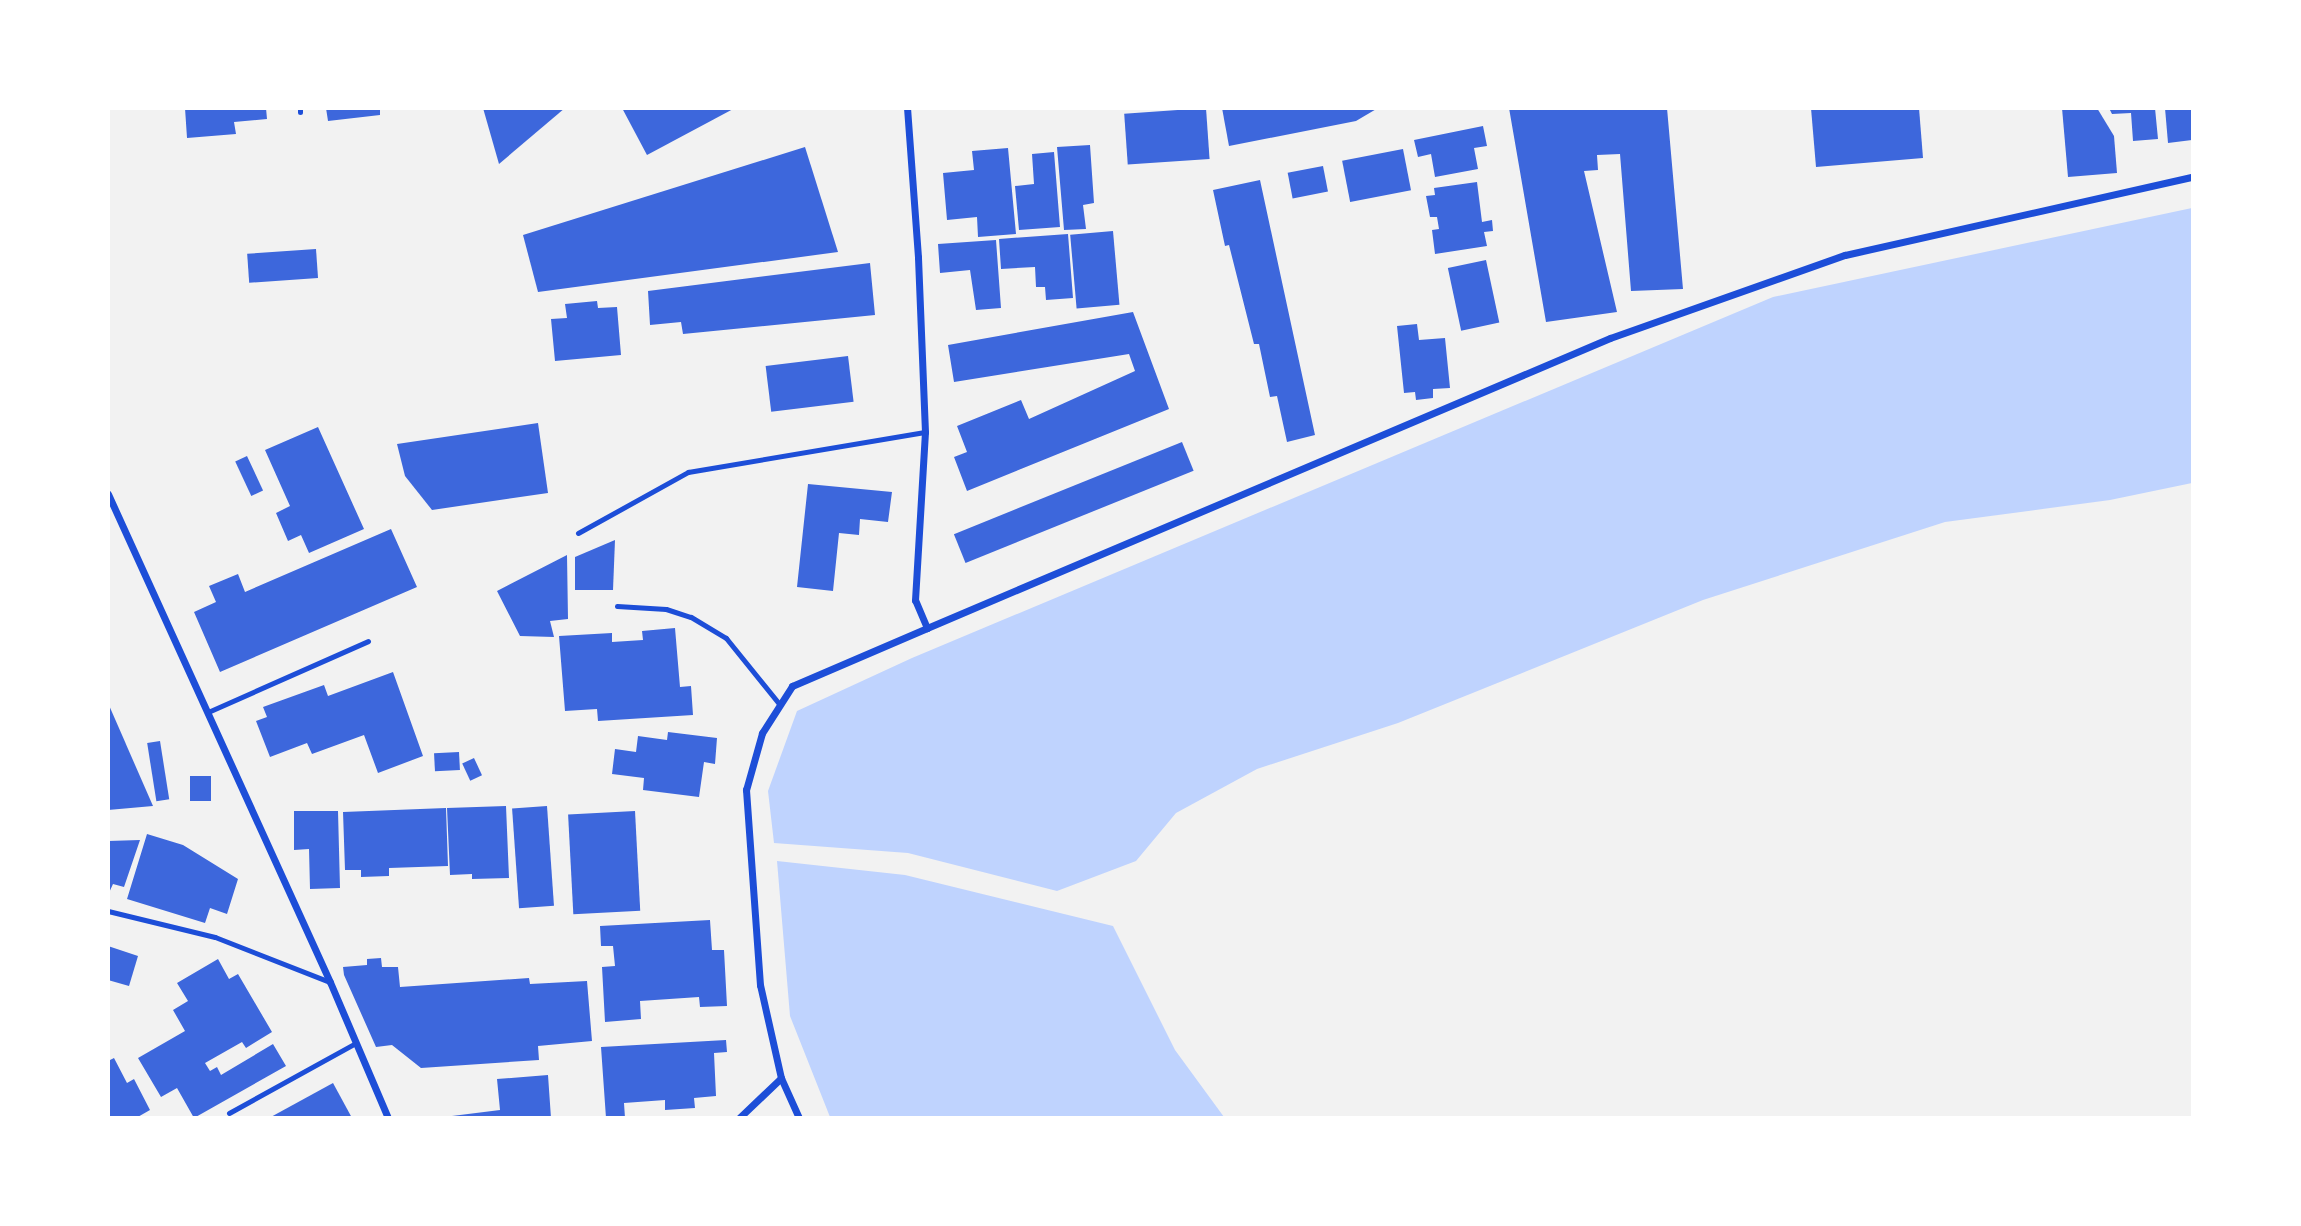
<!DOCTYPE html>
<style>
body{margin:0}
#map{position:relative;width:2301px;height:1226px;overflow:hidden;background:#f2f2f2;font-family:"Nunito Sans",sans-serif}
div>[style]{position:absolute}
.water>*{inset:0;background:#bfd3fe}
.building>*{inset:0;background:#3d67dc;transform-origin:0 0}
.service>*{height:5px;margin:-2.5px;padding:0 2.5px;transform-origin:2.5px;border-radius:2.5px;background:#1d4ed8}
.minor>*{height:7px;margin:-3.5px;padding:0 3.5px;transform-origin:3.5px;border-radius:3.5px;background:#1d4ed8}
span{translate:-50% -50%;white-space:nowrap;text-align:center;line-height:1.15;-webkit-text-stroke:6px #fff;paint-order:stroke}
.frame{position:absolute;inset:0;border:110px solid #fff;pointer-events:none}
</style>
<div id="map">
<div class="water">
<div style="clip-path:polygon(2192px 208px,2192px 483px,2110px 500px,1945px 522px,1703px 600px,1398px 723px,1257px 769px,1176px 813px,1136px 861px,1057px 891px,908px 853px,774px 843px,768px 791px,797px 711px,912px 658px,1773px 297px)"></div>
<div style="clip-path:polygon(777px 861px,905px 875px,1113px 926px,1175px 1050px,1224px 1117px,830px 1117px,790px 1016px)"></div>
</div>
<div class="building">
<div style="clip-path:polygon(185px 108px,266px 108px,267px 119px,234px 122px,236px 134px,187px 138px)"></div>
<div style="clip-path:polygon(326px 108px,380px 108px,380px 115px,328px 121px)"></div>
<div style="clip-path:polygon(483px 108px,565px 108px,499px 164px)"></div>
<div style="clip-path:polygon(622px 108px,735px 108px,647px 155px)"></div>
<div style="left:1206px;top:108px;width:51px;height:82px;rotate:86deg"></div>
<div style="clip-path:polygon(1222px 108px,1378px 108px,1356px 121px,1229px 146px)"></div>
<div style="clip-path:polygon(1509px 108px,1667px 108px,1683px 289px,1631px 291px,1620px 154px,1597px 155px,1598px 170px,1584px 171px,1617px 312px,1546px 322px)"></div>
<div style="clip-path:polygon(1811px 108px,1919px 108px,1923px 158px,1816px 167px)"></div>
<div style="clip-path:polygon(2062px 108px,2097px 108px,2114px 136px,2117px 173px,2068px 177px)"></div>
<div style="clip-path:polygon(2109px 108px,2155px 108px,2158px 139px,2133px 141px,2131px 113px,2112px 114px)"></div>
<div style="clip-path:polygon(2165px 108px,2192px 108px,2192px 140px,2168px 143px)"></div>
<div style="clip-path:polygon(1483px 126px,1487px 146px,1474px 148px,1478px 169px,1435px 177px,1431px 154px,1418px 157px,1414px 140px)"></div>
<div style="clip-path:polygon(1090px 145px,1094px 203px,1083px 205px,1086px 229px,1064px 230px,1057px 147px)"></div>
<div style="clip-path:polygon(805px 147px,838px 252px,538px 292px,523px 235px)"></div>
<div style="clip-path:polygon(1008px 148px,1016px 234px,978px 237px,977px 217px,947px 220px,943px 173px,974px 170px,972px 151px)"></div>
<div style="left:1403px;top:149px;width:42px;height:62px;rotate:79deg"></div>
<div style="clip-path:polygon(1054px 152px,1060px 227px,1019px 230px,1015px 186px,1034px 184px,1032px 154px)"></div>
<div style="left:1323px;top:166px;width:26px;height:36px;rotate:79deg"></div>
<div style="clip-path:polygon(1260px 180px,1315px 435px,1287px 442px,1277px 396px,1270px 397px,1259px 344px,1254px 344px,1229px 245px,1225px 246px,1213px 190px)"></div>
<div style="clip-path:polygon(1477px 182px,1482px 222px,1492px 220px,1493px 231px,1484px 232px,1487px 246px,1435px 254px,1432px 230px,1439px 229px,1437px 217px,1430px 217px,1426px 196px,1435px 195px,1434px 188px)"></div>
<div style="left:1113px;top:231px;width:74px;height:43px;rotate:85deg"></div>
<div style="clip-path:polygon(1068px 234px,1073px 298px,1046px 300px,1045px 287px,1036px 287px,1035px 267px,1001px 269px,999px 239px)"></div>
<div style="clip-path:polygon(996px 240px,1001px 308px,976px 310px,970px 270px,940px 273px,938px 244px)"></div>
<div style="left:316px;top:249px;width:29px;height:69px;rotate:86deg"></div>
<div style="left:1486px;top:260px;width:64px;height:39px;rotate:78deg"></div>
<div style="clip-path:polygon(870px 263px,875px 315px,683px 334px,681px 322px,650px 325px,648px 291px)"></div>
<div style="clip-path:polygon(597px 301px,598px 308px,617px 307px,621px 355px,555px 361px,551px 319px,567px 318px,565px 304px)"></div>
<div style="clip-path:polygon(1133px 312px,1169px 409px,967px 491px,954px 457px,967px 452px,957px 426px,1021px 400px,1029px 419px,1135px 371px,1129px 354px,954px 382px,948px 345px)"></div>
<div style="clip-path:polygon(1417px 324px,1419px 340px,1445px 338px,1450px 388px,1433px 389px,1433px 398px,1416px 400px,1415px 392px,1404px 393px,1397px 326px)"></div>
<div style="left:848px;top:356px;width:46px;height:83px;rotate:83deg"></div>
<div style="clip-path:polygon(538px 423px,548px 493px,432px 510px,405px 476px,397px 444px)"></div>
<div style="clip-path:polygon(318px 427px,364px 529px,309px 553px,301px 535px,288px 541px,276px 513px,290px 506px,265px 450px)"></div>
<div style="left:1182px;top:442px;width:31px;height:246px;rotate:68deg"></div>
<div style="left:247px;top:456px;width:38px;height:13px;rotate:65deg"></div>
<div style="clip-path:polygon(808px 484px,892px 492px,888px 522px,860px 519px,859px 535px,839px 533px,833px 591px,797px 587px)"></div>
<div style="clip-path:polygon(391px 529px,417px 587px,220px 672px,194px 612px,216px 602px,209px 586px,238px 574px,245px 592px)"></div>
<div style="clip-path:polygon(615px 540px,613px 590px,575px 590px,575px 557px)"></div>
<div style="clip-path:polygon(567px 555px,568px 619px,550px 621px,554px 637px,520px 636px,497px 591px)"></div>
<div style="clip-path:polygon(675px 628px,680px 687px,691px 686px,693px 715px,598px 721px,597px 709px,565px 711px,559px 636px,612px 633px,612px 642px,643px 640px,642px 631px)"></div>
<div style="clip-path:polygon(393px 672px,423px 756px,378px 773px,364px 735px,312px 754px,307px 743px,270px 757px,256px 721px,267px 717px,263px 707px,324px 685px,328px 696px)"></div>
<div style="clip-path:polygon(108px 703px,153px 806px,108px 810px)"></div>
<div style="clip-path:polygon(668px 732px,717px 738px,715px 764px,704px 762px,699px 797px,643px 790px,644px 778px,612px 774px,615px 749px,636px 752px,638px 736px,667px 740px)"></div>
<div style="left:160px;top:741px;width:59px;height:13px;rotate:81deg"></div>
<div style="left:459px;top:752px;width:18px;height:25px;rotate:87deg"></div>
<div style="left:474px;top:758px;width:19px;height:13px;rotate:65deg"></div>
<div style="left:211px;top:776px;width:25px;height:21px;rotate:90deg"></div>
<div style="clip-path:polygon(506px 806px,509px 878px,472px 879px,472px 874px,450px 875px,447px 808px)"></div>
<div style="left:547px;top:806px;width:100px;height:35px;rotate:86deg"></div>
<div style="clip-path:polygon(446px 808px,448px 866px,389px 868px,389px 876px,361px 877px,361px 870px,345px 870px,343px 812px)"></div>
<div style="clip-path:polygon(294px 811px,338px 811px,340px 888px,310px 889px,309px 849px,294px 850px)"></div>
<div style="left:635px;top:811px;width:100px;height:67px;rotate:87deg"></div>
<div style="clip-path:polygon(147px 834px,183px 845px,238px 879px,227px 914px,210px 908px,205px 923px,127px 899px)"></div>
<div style="clip-path:polygon(140px 840px,124px 887px,113px 884px,108px 895px,108px 841px)"></div>
<div style="clip-path:polygon(710px 920px,712px 950px,724px 950px,727px 1006px,700px 1007px,699px 997px,640px 1001px,641px 1019px,605px 1022px,602px 967px,615px 966px,613px 946px,601px 946px,600px 926px)"></div>
<div style="clip-path:polygon(108px 946px,138px 956px,129px 986px,108px 980px)"></div>
<div style="clip-path:polygon(381px 958px,382px 967px,398px 967px,400px 987px,529px 978px,530px 984px,587px 981px,592px 1041px,538px 1046px,539px 1060px,421px 1068px,392px 1045px,376px 1047px,344px 975px,343px 967px,367px 965px,367px 959px)"></div>
<div style="clip-path:polygon(218px 959px,229px 979px,238px 974px,272px 1032px,246px 1048px,242px 1042px,205px 1063px,210px 1071px,217px 1067px,221px 1075px,273px 1044px,286px 1066px,194px 1118px,177px 1088px,161px 1097px,138px 1058px,185px 1031px,173px 1010px,188px 1001px,177px 983px)"></div>
<div style="clip-path:polygon(726px 1040px,727px 1052px,714px 1053px,716px 1096px,694px 1098px,695px 1108px,665px 1110px,665px 1100px,624px 1103px,625px 1118px,606px 1118px,601px 1047px)"></div>
<div style="clip-path:polygon(114px 1058px,127px 1083px,134px 1079px,150px 1110px,136px 1118px,108px 1118px,108px 1061px)"></div>
<div style="clip-path:polygon(548px 1075px,551px 1118px,436px 1118px,500px 1110px,497px 1079px)"></div>
<div style="clip-path:polygon(333px 1083px,352px 1118px,269px 1118px)"></div>
</div>
<div class="service">
<div style="left:300px;top:108px;width:4px;rotate:90deg"></div>
<div style="left:578px;top:533px;width:126px;rotate:-29deg"></div>
<div style="left:688px;top:472px;width:240px;rotate:-9.6deg"></div>
<div style="left:617px;top:606px;width:49px;rotate:3.5deg"></div>
<div style="left:666px;top:609px;width:26px;rotate:18deg"></div>
<div style="left:691px;top:617px;width:41px;rotate:31deg"></div>
<div style="left:726px;top:638px;width:86px;rotate:51.1deg"></div>
<div style="left:208px;top:712px;width:175px;rotate:-23.9deg"></div>
<div style="left:108px;top:911px;width:110px;rotate:13.7deg"></div>
<div style="left:215px;top:937px;width:123px;rotate:21.4deg"></div>
<div style="left:229px;top:1113px;width:145px;rotate:-28.9deg"></div>
</div>
<div class="minor">
<div style="left:108px;top:494px;width:536px;rotate:65.54deg"></div>
<div style="left:330px;top:982px;width:148px;rotate:66.9deg"></div>
<div style="left:927px;top:628px;width:742px;rotate:-23.01deg"></div>
<div style="left:1610px;top:338px;width:249px;rotate:-19.5deg"></div>
<div style="left:1845px;top:255px;width:356px;rotate:-12.7deg"></div>
<div style="left:739px;top:1118px;width:58px;rotate:-43.6deg"></div>
<div style="left:799px;top:1118px;width:44px;rotate:-114.2deg"></div>
<div style="left:781px;top:1078px;width:95px;rotate:-102.7deg"></div>
<div style="left:760px;top:985px;width:196px;rotate:-94.1deg"></div>
<div style="left:746px;top:790px;width:59px;rotate:-74.3deg"></div>
<div style="left:762px;top:733px;width:56px;rotate:-57.4deg"></div>
<div style="left:792px;top:686px;width:147px;rotate:-23.2deg"></div>
<div style="left:927px;top:628px;width:30px;rotate:-113deg"></div>
<div style="left:915px;top:600px;width:168px;rotate:-86.6deg"></div>
<div style="left:925px;top:432px;width:175px;rotate:-92.3deg"></div>
<div style="left:918px;top:257px;width:149px;rotate:-94.2deg"></div>
</div>
<div class="frame"></div>
</div>
